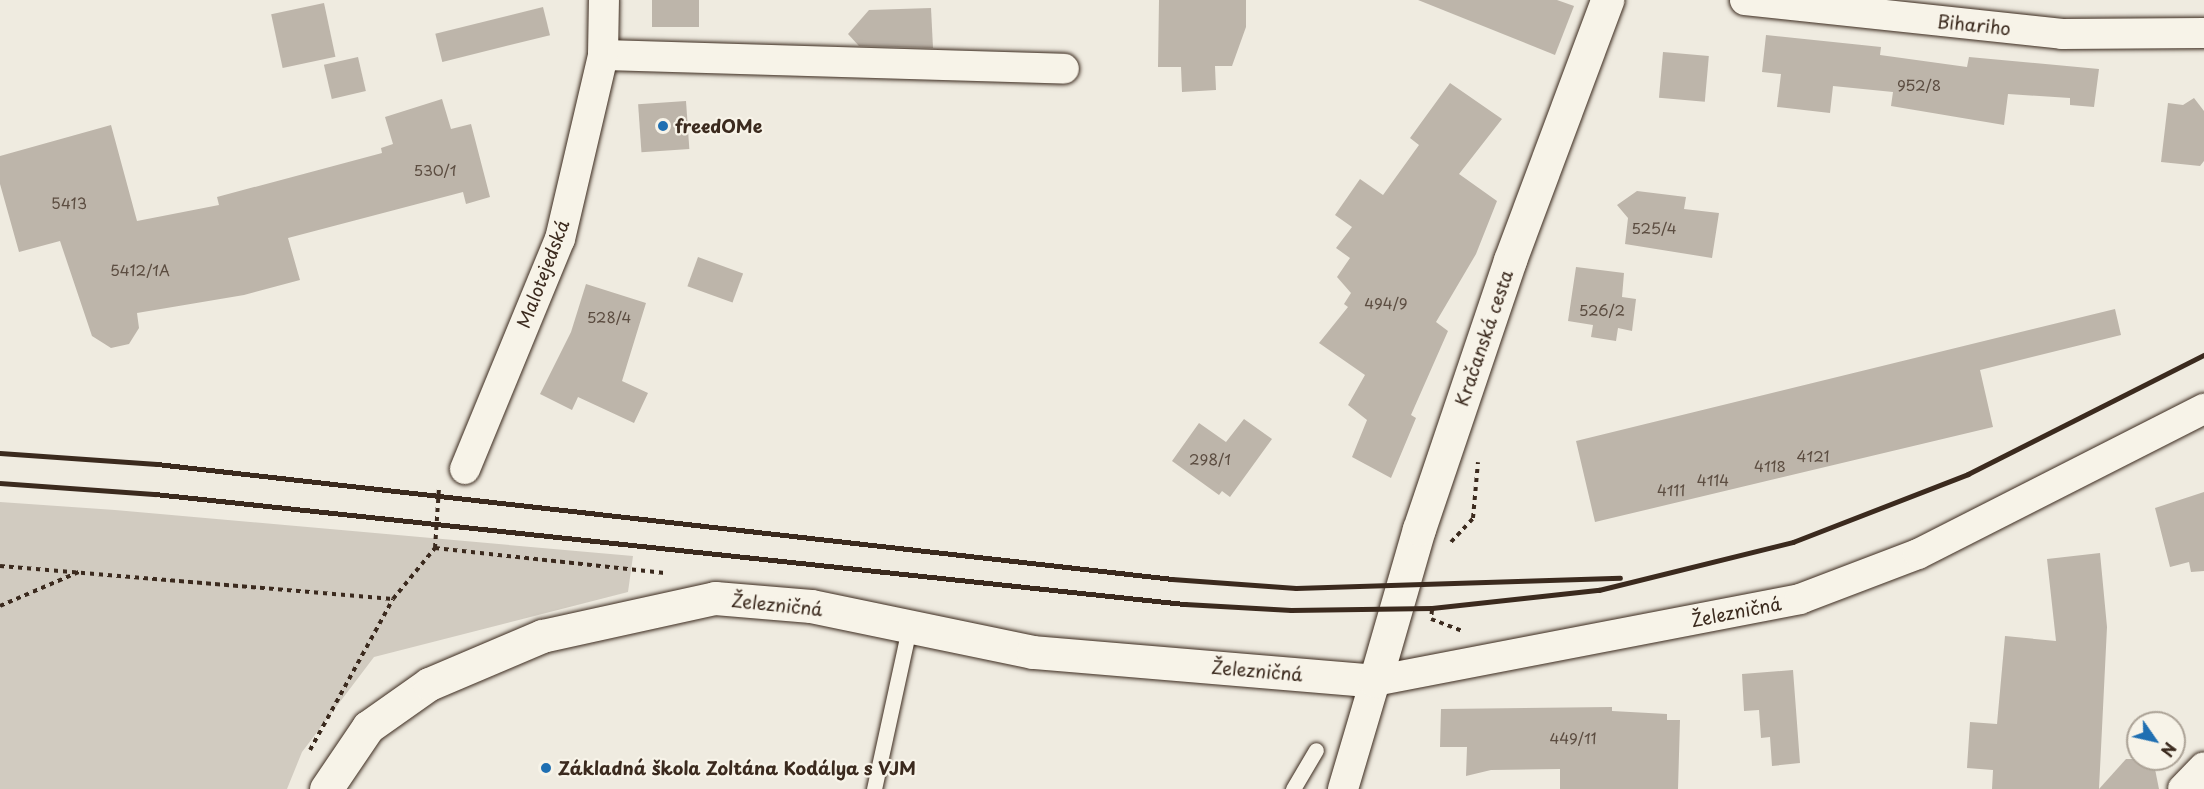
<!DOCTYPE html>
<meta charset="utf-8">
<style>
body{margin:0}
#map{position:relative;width:2204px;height:789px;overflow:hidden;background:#efebe0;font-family:"Playpen Sans",sans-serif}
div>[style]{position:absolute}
.green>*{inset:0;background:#d1cbc0}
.building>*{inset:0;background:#bdb5aa;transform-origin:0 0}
.path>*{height:4px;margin-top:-2px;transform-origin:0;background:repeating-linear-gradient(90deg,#3b2a1e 0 4.5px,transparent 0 9px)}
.roads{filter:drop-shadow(0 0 2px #3b2a1e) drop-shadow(0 0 2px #3b2a1e)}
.lane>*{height:15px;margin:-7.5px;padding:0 7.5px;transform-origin:7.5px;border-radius:7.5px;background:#f7f3e8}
.street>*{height:30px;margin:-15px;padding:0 15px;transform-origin:15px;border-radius:15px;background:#f7f3e8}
.secondary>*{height:33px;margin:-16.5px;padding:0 16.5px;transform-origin:16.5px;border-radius:16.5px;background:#f7f3e8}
.rail>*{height:4.5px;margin:-2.25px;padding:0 2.25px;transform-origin:2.25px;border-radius:2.25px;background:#3b2a1e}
.dots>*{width:16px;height:16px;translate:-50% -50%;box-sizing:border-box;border:3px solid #f7f3e8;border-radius:50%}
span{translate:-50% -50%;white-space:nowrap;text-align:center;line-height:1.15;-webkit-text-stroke:4.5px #f7f3e8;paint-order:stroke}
.number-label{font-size:15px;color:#5c4d41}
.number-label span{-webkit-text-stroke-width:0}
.street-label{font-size:18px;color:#3b2a1e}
.poi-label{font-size:18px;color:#3b2a1e;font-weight:700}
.left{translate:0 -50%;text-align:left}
.north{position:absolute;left:2126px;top:711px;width:60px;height:60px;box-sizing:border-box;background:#f7f3e8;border:2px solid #aca397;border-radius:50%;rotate:124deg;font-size:16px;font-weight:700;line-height:24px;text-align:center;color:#3b2a1e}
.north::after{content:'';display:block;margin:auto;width:21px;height:27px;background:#1f6fb2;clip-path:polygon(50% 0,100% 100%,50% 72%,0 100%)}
</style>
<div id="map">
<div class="green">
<div style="clip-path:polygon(0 502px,115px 510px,633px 556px,628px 592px,374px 657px,302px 752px,287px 789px,0 789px)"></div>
</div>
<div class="building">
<div style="left:652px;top:0;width:47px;height:27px"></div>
<div style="clip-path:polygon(1159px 0,1246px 0,1246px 27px,1232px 66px,1215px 66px,1216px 90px,1182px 92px,1181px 67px,1158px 67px)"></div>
<div style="clip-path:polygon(1418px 0,1557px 0,1574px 6px,1555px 55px)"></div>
<div style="left:324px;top:3px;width:55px;height:54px;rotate:78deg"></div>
<div style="left:543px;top:7px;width:29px;height:111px;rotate:76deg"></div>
<div style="clip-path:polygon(931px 8px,933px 48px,859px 46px,848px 34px,869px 10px)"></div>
<div style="clip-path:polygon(1766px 35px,1881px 47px,1880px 55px,1967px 67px,1969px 57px,2099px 69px,2094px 107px,2070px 105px,2070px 98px,2008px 94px,2004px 125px,1891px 106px,1893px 92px,1833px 86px,1830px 113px,1777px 107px,1781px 74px,1762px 72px)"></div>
<div style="left:1663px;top:52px;width:46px;height:46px;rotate:5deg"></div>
<div style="left:358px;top:57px;width:35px;height:35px;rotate:77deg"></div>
<div style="clip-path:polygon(1450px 83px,1502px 119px,1459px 174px,1497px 201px,1476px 254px,1436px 322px,1448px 331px,1411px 415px,1416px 418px,1391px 478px,1352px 457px,1367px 420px,1348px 405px,1365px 375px,1319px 343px,1348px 307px,1344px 304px,1351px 293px,1337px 277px,1350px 258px,1336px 248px,1352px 227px,1335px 215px,1360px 179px,1383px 195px,1419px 145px,1410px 138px)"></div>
<div style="clip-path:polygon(2194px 98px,2204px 111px,2204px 161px,2200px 166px,2161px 162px,2168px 103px,2183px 105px)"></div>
<div style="clip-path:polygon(442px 99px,451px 129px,471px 124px,490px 197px,466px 204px,463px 192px,288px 238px,300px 280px,244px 295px,137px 313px,139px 328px,129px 344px,111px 348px,92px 336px,60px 241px,19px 252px,0 184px,0 156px,111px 125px,137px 221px,219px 205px,217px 197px,382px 153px,381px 148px,393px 144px,385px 117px)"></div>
<div style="left:686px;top:101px;width:48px;height:48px;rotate:86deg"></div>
<div style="clip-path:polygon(1637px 191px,1686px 197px,1684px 209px,1719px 213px,1712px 258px,1625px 244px,1628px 218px,1617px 205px)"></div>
<div style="left:698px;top:257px;width:48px;height:31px;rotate:20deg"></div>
<div style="clip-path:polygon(1576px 267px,1624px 273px,1622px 297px,1636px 299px,1632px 331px,1618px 328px,1616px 341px,1591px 337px,1593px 325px,1568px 321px)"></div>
<div style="clip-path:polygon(586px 284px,646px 303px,622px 381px,648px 393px,634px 423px,578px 397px,572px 410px,540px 394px,571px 332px)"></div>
<div style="clip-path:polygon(2115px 309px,2121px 335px,1980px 370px,1993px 427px,1595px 522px,1576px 441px)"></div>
<div style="clip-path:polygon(1244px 419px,1272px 439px,1230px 497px,1222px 491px,1219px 495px,1172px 461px,1199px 423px,1226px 442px)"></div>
<div style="clip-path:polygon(2204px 492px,2204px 571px,2191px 572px,2189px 562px,2170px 567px,2155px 508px)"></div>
<div style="clip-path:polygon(2100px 553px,2107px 627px,2099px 789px,1992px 789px,1993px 770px,1967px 768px,1970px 722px,1997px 724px,2005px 636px,2056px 641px,2047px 559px)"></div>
<div style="clip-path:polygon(1793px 670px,1800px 763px,1772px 766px,1770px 737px,1761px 738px,1759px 710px,1744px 711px,1742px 674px)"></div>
<div style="clip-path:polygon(1612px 707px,1612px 711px,1667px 714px,1667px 720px,1680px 720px,1678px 789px,1560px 789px,1560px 769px,1491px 770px,1466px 776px,1467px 747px,1440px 747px,1441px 709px)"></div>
<div style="clip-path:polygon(2126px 759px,2153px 759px,2159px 789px,2099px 789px)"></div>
</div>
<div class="path">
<div style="left:1451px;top:542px;width:33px;rotate:-47deg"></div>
<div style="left:1473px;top:518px;width:56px;rotate:-84.9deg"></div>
<div style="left:435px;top:548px;width:61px;rotate:-86.2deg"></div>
<div style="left:0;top:566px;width:394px;rotate:4.8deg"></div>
<div style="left:0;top:606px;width:88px;rotate:-23.4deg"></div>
<div style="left:1432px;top:610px;width:9px;rotate:96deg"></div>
<div style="left:1431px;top:619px;width:34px;rotate:21deg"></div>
<div style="left:310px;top:750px;width:172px;rotate:-61.2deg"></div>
<div style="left:393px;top:599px;width:66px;rotate:-50.5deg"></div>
<div style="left:435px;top:548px;width:231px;rotate:6.2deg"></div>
</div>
<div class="roads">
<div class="lane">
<div style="left:874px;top:789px;width:164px;rotate:-77.7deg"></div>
<div style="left:1293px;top:789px;width:45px;rotate:-59.5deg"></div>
</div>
<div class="street">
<div style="left:1745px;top:0;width:319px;rotate:6.1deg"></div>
<div style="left:2062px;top:34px;width:142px;rotate:-0.4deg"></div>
<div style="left:603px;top:55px;width:461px;rotate:1.7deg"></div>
<div style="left:465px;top:469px;width:249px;rotate:-67.6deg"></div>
<div style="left:560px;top:239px;width:189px;rotate:-76.8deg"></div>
<div style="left:603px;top:55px;width:55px;rotate:-89deg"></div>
<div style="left:1343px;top:789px;width:113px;rotate:-73.5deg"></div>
<div style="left:1375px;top:681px;width:433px;rotate:-10.9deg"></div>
<div style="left:1800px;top:599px;width:126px;rotate:-20.9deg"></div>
<div style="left:1918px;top:554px;width:321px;rotate:-26.9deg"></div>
<div style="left:2183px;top:789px;width:30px;rotate:-46deg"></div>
</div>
<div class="secondary">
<div style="left:326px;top:789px;width:75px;rotate:-55.9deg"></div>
<div style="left:368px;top:727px;width:75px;rotate:-35.2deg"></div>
<div style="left:429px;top:684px;width:123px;rotate:-23deg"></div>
<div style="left:542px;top:636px;width:177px;rotate:-12.4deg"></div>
<div style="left:715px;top:598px;width:96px;rotate:4.8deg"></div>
<div style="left:811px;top:606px;width:227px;rotate:11.7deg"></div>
<div style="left:1033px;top:652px;width:343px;rotate:4.8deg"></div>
<div style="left:1375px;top:681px;width:158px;rotate:-73.9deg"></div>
<div style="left:1419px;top:529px;width:284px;rotate:-71.3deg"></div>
<div style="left:1510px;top:260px;width:278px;rotate:-69.5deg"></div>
</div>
</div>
<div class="rail">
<div style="left:0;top:453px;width:157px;rotate:4deg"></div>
<div style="left:157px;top:464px;width:1021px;rotate:6.46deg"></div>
<div style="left:1172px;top:579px;width:124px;rotate:4.2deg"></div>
<div style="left:1296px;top:588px;width:324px;rotate:-1.8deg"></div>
<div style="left:0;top:483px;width:155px;rotate:4.1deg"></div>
<div style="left:155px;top:494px;width:1036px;rotate:6.1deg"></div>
<div style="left:1185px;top:604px;width:106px;rotate:3.2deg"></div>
<div style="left:1291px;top:610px;width:141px;rotate:-0.8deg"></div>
<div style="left:1432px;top:608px;width:168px;rotate:-6.2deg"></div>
<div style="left:1599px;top:590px;width:200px;rotate:-13.9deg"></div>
<div style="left:1793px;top:542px;width:188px;rotate:-21.2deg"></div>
<div style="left:1968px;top:474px;width:264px;rotate:-26.8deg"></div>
</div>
<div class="dots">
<div style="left:663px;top:126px;background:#1f6fb2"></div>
<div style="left:546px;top:768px;background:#1f6fb2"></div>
</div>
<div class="number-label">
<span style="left:1919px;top:85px">952/8</span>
<span style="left:435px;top:170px">530/1</span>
<span style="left:69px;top:203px">5413</span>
<span style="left:1654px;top:228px">525/4</span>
<span style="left:140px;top:270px">5412/1A</span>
<span style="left:1386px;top:303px">494/9</span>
<span style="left:1602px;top:310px">526/2</span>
<span style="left:609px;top:317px">528/4</span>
<span style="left:1813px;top:456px">4121</span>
<span style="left:1210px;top:459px">298/1</span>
<span style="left:1770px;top:466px">4118</span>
<span style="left:1713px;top:480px">4114</span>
<span style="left:1671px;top:490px">4111</span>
<span style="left:1573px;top:738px">449/11</span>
</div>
<div class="street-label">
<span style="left:1974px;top:25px;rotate:6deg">Bihariho</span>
<span style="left:543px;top:274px;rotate:-69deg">Malotejedská</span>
<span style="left:1484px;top:338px;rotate:-71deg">Kračanská cesta</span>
<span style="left:777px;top:605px;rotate:6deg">Železničná</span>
<span style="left:1736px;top:612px;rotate:-11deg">Železničná</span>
<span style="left:1257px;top:671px;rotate:5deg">Železničná</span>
</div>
<div class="poi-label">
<span class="left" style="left:675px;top:126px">freedOMe</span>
<span class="left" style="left:558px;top:768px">Základná škola Zoltána Kodálya s VJM</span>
</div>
<div class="north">N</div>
</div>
